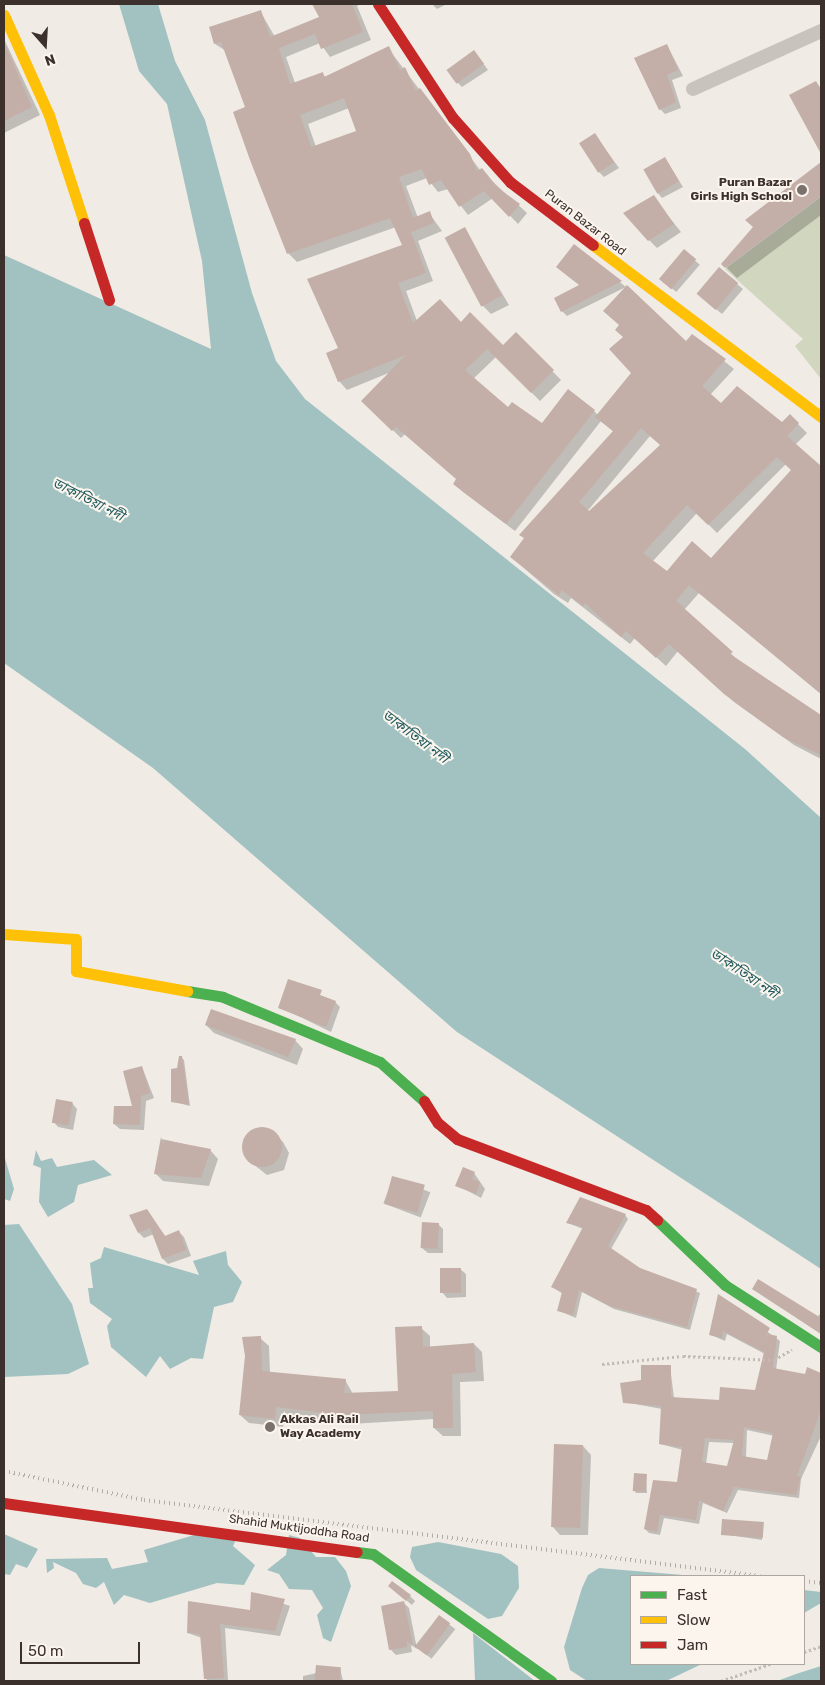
<!DOCTYPE html>
<meta charset="utf-8">
<style>
body{margin:0}
#map{position:relative;width:825px;height:1685px;overflow:hidden;background:#f0ebe5;font-family:Rubik,"Noto Sans Bengali",sans-serif}
div>[style]{position:absolute}
.green>*{inset:0;background:#d1d6bf}
.water>*{inset:0;background:#a1c2c1}
.shadow>*{inset:0;background:#0003;transform-origin:0 0}
.building>*{inset:0;background:#c3afa7;transform-origin:0 0}
.round{border-radius:50%}
.path>*{height:3px;margin-top:-1.5px;transform-origin:0;background:repeating-linear-gradient(90deg,#c2bbb6 0 2.5px,transparent 0 5px)}
.street>*{height:14px;margin:-7px;padding:0 7px;transform-origin:7px;border-radius:7px;background:#c9c3be}
.fast>*{height:11px;margin:-5.5px;padding:0 5.5px;transform-origin:5.5px;border-radius:5.5px;background:#4caf50}
.slow>*{height:11px;margin:-5.5px;padding:0 5.5px;transform-origin:5.5px;border-radius:5.5px;background:#ffc107}
.jam>*{height:11px;margin:-5.5px;padding:0 5.5px;transform-origin:5.5px;border-radius:5.5px;background:#c62828}
.rail>*{height:4px;margin-top:-2px;transform-origin:0;background:repeating-linear-gradient(90deg,#b1aca8 0 1px,transparent 0 5px)}
.dots>*{width:14px;height:14px;translate:-50% -50%;box-sizing:border-box;border:2px solid #fbf5ee;border-radius:50%}
span{translate:-50% -50%;white-space:nowrap;text-align:center;line-height:1.15;-webkit-text-stroke:4px #fbf5ee;paint-order:stroke}
.poi-label{font-size:12px;color:#3b302b;font-weight:700}
.right{translate:-100% -50%;text-align:right}
.left{translate:0 -50%;text-align:left}
.street-label{font-size:12px;color:#3b302b}
.water-label{font-size:14px;color:#1f5a5e;font-style:italic}
.frame{position:absolute;inset:0;border:5px solid #3b302b;pointer-events:none}
.legend{position:absolute;left:630px;top:1575px;width:175px;height:90px;box-sizing:border-box;background:#fbf5ee;border:1px solid #aea6a0;margin:0;padding:6px 9px;list-style:none;font-size:15px;color:#3b302b}
.legend li{display:flex;align-items:center;gap:10px;height:25px}
.legend b{width:25px;border:1px solid #aea6a0}
.north{position:absolute;left:20px;top:20px;width:50px;height:50px;-webkit-text-stroke:4px #fbf5ee;paint-order:stroke;rotate:161deg;font-size:14px;font-weight:700;line-height:20px;text-align:center;color:#3b302b}
.north::after{content:'';display:block;margin:auto;width:18px;height:22px;background:#3b302b;clip-path:polygon(50% 0,100% 100%,50% 72%,0 100%)}
.scale{position:absolute;left:20px;top:1642px;width:120px;height:22px;box-sizing:border-box;border:2px solid #3b302b;border-top:0;padding-left:6px;font-size:15px;line-height:18px;white-space:nowrap;color:#3b302b;-webkit-text-stroke:4px #fbf5ee;paint-order:stroke}
</style>
<div id="map">
<div class="green">
<div style="clip-path:polygon(821px 197px,821px 379px,795px 346px,803px 339px,725px 269px)"></div>
</div>
<div class="water">
<div style="clip-path:polygon(119px 4px,158px 4px,175px 61px,205px 120px,252px 293px,276px 361px,305px 399px,745px 749px,821px 818px,821px 1269px,457px 1032px,153px 768px,4px 663px,4px 255px,211px 349px,202px 261px,167px 104px,139px 71px)"></div>
<div style="clip-path:polygon(36px 1150px,41px 1161px,52px 1158px,57px 1167px,94px 1160px,112px 1175px,78px 1185px,74px 1202px,48px 1217px,39px 1202px,41px 1168px,33px 1165px)"></div>
<div style="clip-path:polygon(4px 1155px,14px 1189px,10px 1201px,4px 1199px)"></div>
<div style="clip-path:polygon(19px 1224px,72px 1304px,89px 1364px,68px 1374px,4px 1377px,4px 1225px)"></div>
<div style="clip-path:polygon(104px 1247px,199px 1275px,193px 1261px,226px 1251px,228px 1265px,242px 1282px,233px 1302px,214px 1307px,203px 1359px,191px 1358px,170px 1369px,160px 1356px,146px 1377px,111px 1347px,107px 1326px,112px 1319px,90px 1303px,88px 1288px,93px 1288px,90px 1263px,101px 1258px)"></div>
<div style="clip-path:polygon(214px 1529px,240px 1531px,233px 1546px,255px 1565px,244px 1585px,217px 1583px,150px 1603px,124px 1595px,114px 1605px,104px 1582px,96px 1588px,83px 1584px,76px 1573px,53px 1562px,54px 1568px,47px 1573px,46px 1559px,107px 1558px,112px 1569px,148px 1562px,144px 1550px)"></div>
<div style="clip-path:polygon(4px 1534px,38px 1549px,27px 1568px,16px 1564px,10px 1575px,4px 1574px)"></div>
<div style="clip-path:polygon(289px 1535px,300px 1538px,316px 1557px,335px 1557px,346px 1571px,351px 1586px,331px 1642px,323px 1638px,317px 1615px,323px 1608px,312px 1590px,289px 1589px,279px 1574px,267px 1570px,286px 1555px)"></div>
<div style="clip-path:polygon(438px 1542px,501px 1554px,518px 1566px,519px 1588px,502px 1616px,488px 1619px,416px 1570px,410px 1557px,412px 1547px)"></div>
<div style="clip-path:polygon(599px 1568px,695px 1576px,631px 1576px,631px 1664px,702px 1664px,666px 1681px,587px 1681px,570px 1670px,564px 1647px,582px 1588px,588px 1575px)"></div>
<div style="clip-path:polygon(804px 1590px,821px 1592px,821px 1603px,804px 1613px)"></div>
<div style="clip-path:polygon(473px 1633px,535px 1681px,475px 1681px)"></div>
<div style="clip-path:polygon(821px 1666px,821px 1681px,777px 1681px,796px 1674px)"></div>
</div>
<div class="shadow">
<div style="clip-path:polygon(evenodd,314px 4px,361px 4px,357px 6px,371px 40px,330px 57px,320px 43px,286px 57px,295px 83px,323px 74px,326px 78px,388px 48px,480px 170px,527px 213px,518px 224px,493px 198px,468px 215px,448px 189px,438px 192px,427px 178px,406px 186px,418px 218px,429px 213px,442px 231px,418px 241px,433px 281px,406px 291px,417px 321px,461px 323px,503px 347px,516px 334px,561px 380px,540px 401px,496px 357px,473px 379px,509px 409px,542px 425px,594px 411px,598px 415px,693px 336px,734px 369px,710px 395px,721px 405px,783px 424px,790px 416px,807px 433px,795px 445px,821px 468px,821px 694px,699px 593px,684px 610px,740px 662px,821px 717px,821px 759px,794px 745px,734px 702px,678px 651px,666px 666px,635px 638px,630px 644px,571px 598px,568px 603px,554px 594px,511px 557px,614px 432px,601px 421px,515px 531px,463px 492px,454px 484px,457px 479px,405px 434px,401px 438px,363px 401px,391px 372px,347px 390px,339px 381px,340px 348px,403px 246px,396px 227px,297px 262px,289px 254px,251px 160px,247px 108px,226px 51px,215px 44px,260px 11px,275px 37px,321px 18px,314px 4px,349px 108px,358px 132px,316px 147px,308px 124px,349px 108px,314px 4px,650px 436px,662px 446px,587px 515px,585px 514px,650px 436px,314px 4px,786px 464px,793px 471px,712px 559px,667px 573px,652px 562px,697px 513px,717px 533px,786px 464px)"></div>
<div style="clip-path:polygon(432px 4px,447px 4px,437px 9px)"></div>
<div style="clip-path:polygon(4px 39px,40px 115px,4px 133px)"></div>
<div style="clip-path:polygon(667px 45px,683px 76px,672px 80px,681px 108px,665px 114px,660px 109px)"></div>
<div style="clip-path:polygon(474px 51px,488px 70px,462px 87px,457px 82px)"></div>
<div style="clip-path:polygon(816px 82px,821px 88px,821px 151px,791px 96px)"></div>
<div style="clip-path:polygon(595px 135px,619px 168px,604px 177px,599px 172px)"></div>
<div style="clip-path:polygon(665px 158px,683px 187px,662px 198px,657px 192px)"></div>
<div style="clip-path:polygon(821px 164px,821px 215px,737px 278px,723px 264px,754px 227px,747px 220px)"></div>
<div style="clip-path:polygon(653px 197px,681px 232px,657px 248px,649px 240px)"></div>
<div style="clip-path:polygon(464px 229px,509px 305px,491px 314px,483px 306px)"></div>
<div style="clip-path:polygon(574px 246px,626px 287px,567px 316px,562px 311px,580px 286px)"></div>
<div style="left:684px;top:251px;width:21px;height:36px;rotate:41deg"></div>
<div style="clip-path:polygon(719px 269px,743px 289px,722px 314px,704px 299px)"></div>
<div style="clip-path:polygon(335px 1002px,340px 1007px,331px 1032px,280px 1007px)"></div>
<div style="clip-path:polygon(206px 1025px,295px 1040px,303px 1049px,297px 1065px,214px 1033px)"></div>
<div style="clip-path:polygon(182px 1058px,184px 1060px,190px 1106px,172px 1101px)"></div>
<div style="clip-path:polygon(142px 1067px,154px 1098px,146px 1101px,144px 1130px,120px 1129px,114px 1124px,134px 1107px)"></div>
<div style="clip-path:polygon(72px 1103px,77px 1109px,73px 1130px,58px 1127px,53px 1121px)"></div>
<div style="clip-path:polygon(256px 1130px,274px 1133px,283px 1142px,289px 1153px,284px 1170px,267px 1175px,248px 1160px,243px 1149px,246px 1137px)"></div>
<div style="clip-path:polygon(162px 1139px,210px 1150px,218px 1159px,209px 1186px,163px 1181px,155px 1173px)"></div>
<div style="clip-path:polygon(474px 1173px,485px 1189px,481px 1198px,457px 1185px)"></div>
<div style="left:393px;top:1178px;width:40px;height:27px;rotate:21deg"></div>
<div style="clip-path:polygon(146px 1211px,166px 1237px,179px 1232px,184px 1237px,191px 1256px,168px 1264px,163px 1259px,154px 1234px,144px 1238px,139px 1233px)"></div>
<div style="clip-path:polygon(625px 1215px,628px 1219px,611px 1249px,640px 1270px,700px 1293px,690px 1330px,614px 1309px,582px 1292px,576px 1318px,559px 1311px,563px 1294px,552px 1287px,583px 1229px,568px 1223px)"></div>
<div style="clip-path:polygon(438px 1224px,443px 1229px,443px 1253px,428px 1253px,422px 1248px)"></div>
<div style="clip-path:polygon(460px 1269px,466px 1274px,466px 1297px,447px 1298px,442px 1292px)"></div>
<div style="clip-path:polygon(754px 1289px,817px 1317px,821px 1313px,821px 1334px)"></div>
<div style="clip-path:polygon(evenodd,719px 1296px,780px 1341px,776px 1370px,805px 1376px,808px 1368px,821px 1374px,821px 1436px,801px 1479px,799px 1498px,738px 1490px,727px 1513px,703px 1503px,699px 1524px,664px 1518px,660px 1535px,649px 1533px,645px 1529px,678px 1483px,683px 1450px,660px 1444px,662px 1409px,624px 1402px,642px 1381px,670px 1366px,674px 1398px,720px 1401px,756px 1391px,765px 1354px,727px 1334px,725px 1341px,711px 1335px,719px 1296px,747px 1430px,774px 1436px,768px 1461px,746px 1457px,747px 1430px,719px 1296px,709px 1442px,734px 1443px,728px 1468px,706px 1464px,709px 1442px)"></div>
<div style="clip-path:polygon(421px 1328px,430px 1336px,430px 1348px,474px 1344px,482px 1352px,484px 1381px,460px 1382px,461px 1436px,443px 1436px,434px 1428px,434px 1419px,351px 1424px,285px 1415px,283px 1427px,249px 1423px,240px 1415px,260px 1338px,269px 1346px,270px 1373px,345px 1380px,353px 1394px,400px 1392px)"></div>
<div style="clip-path:polygon(583px 1446px,591px 1455px,588px 1535px,560px 1535px,552px 1526px)"></div>
<div style="clip-path:polygon(646px 1475px,647px 1493px,636px 1493px,634px 1490px)"></div>
<div style="clip-path:polygon(763px 1523px,762px 1540px,722px 1534px)"></div>
<div style="clip-path:polygon(389px 1586px,410px 1596px,415px 1601px,412px 1605px)"></div>
<div style="clip-path:polygon(252px 1593px,290px 1606px,280px 1636px,225px 1628px,228px 1681px,207px 1681px,202px 1638px,188px 1633px,251px 1612px)"></div>
<div style="clip-path:polygon(404px 1603px,409px 1608px,417px 1649px,411px 1645px,412px 1652px,396px 1655px,391px 1650px,382px 1607px)"></div>
<div style="left:439px;top:1616px;width:21px;height:38px;rotate:39deg"></div>
<div style="clip-path:polygon(340px 1668px,343px 1681px,303px 1681px,303px 1676px)"></div>
</div>
<div class="building">
<div style="clip-path:polygon(evenodd,312px 4px,352px 4px,363px 32px,321px 49px,315px 34px,279px 48px,290px 84px,323px 72px,324px 77px,389px 46px,400px 70px,405px 67px,416px 91px,420px 88px,470px 154px,477px 171px,482px 168px,498px 188px,520px 204px,509px 217px,484px 191px,459px 207px,441px 180px,429px 185px,422px 169px,399px 177px,413px 218px,430px 211px,434px 223px,411px 232px,426px 273px,398px 283px,413px 323px,440px 299px,461px 322px,470px 312px,503px 345px,516px 332px,554px 370px,531px 393px,487px 349px,465px 370px,508px 407px,512px 402px,542px 423px,568px 389px,595px 410px,506px 524px,453px 484px,456px 479px,396px 427px,392px 431px,361px 401px,406px 355px,338px 382px,326px 353px,338px 348px,307px 279px,402px 245px,390px 218px,287px 254px,250px 160px,233px 112px,245px 107px,221px 42px,214px 44px,209px 27px,261px 10px,270px 37px,319px 17px,312px 4px,344px 98px,356px 131px,311px 147px,300px 115px,344px 98px)"></div>
<div style="clip-path:polygon(4px 42px,32px 107px,4px 121px)"></div>
<div style="clip-path:polygon(667px 44px,678px 70px,667px 75px,676px 102px,659px 110px,634px 58px)"></div>
<div style="left:474px;top:50px;width:17px;height:34px;rotate:54deg"></div>
<div style="clip-path:polygon(816px 81px,821px 91px,821px 154px,789px 95px)"></div>
<div style="left:595px;top:133px;width:35px;height:19px;rotate:57deg"></div>
<div style="left:665px;top:157px;width:28px;height:25px;rotate:60deg"></div>
<div style="clip-path:polygon(821px 162px,821px 196px,725px 268px,721px 264px,753px 227px,745px 220px)"></div>
<div style="clip-path:polygon(654px 195px,674px 224px,648px 241px,623px 213px)"></div>
<div style="left:465px;top:227px;width:78px;height:23px;rotate:62deg"></div>
<div style="clip-path:polygon(574px 244px,622px 281px,561px 312px,554px 298px,579px 285px,556px 267px)"></div>
<div style="left:684px;top:249px;width:16px;height:39px;rotate:40deg"></div>
<div style="left:719px;top:267px;width:25px;height:35px;rotate:40deg"></div>
<div style="clip-path:polygon(evenodd,627px 285px,686px 341px,692px 334px,726px 359px,702px 386px,721px 403px,737px 386px,782px 422px,790px 414px,799px 423px,787px 436px,821px 466px,821px 694px,689px 585px,676px 601px,733px 652px,730px 654px,821px 715px,821px 755px,783px 737px,724px 694px,669px 644px,656px 658px,626px 631px,621px 637px,585px 603px,583px 606px,562px 590px,559px 595px,510px 557px,524px 538px,519px 535px,613px 431px,595px 417px,631px 373px,609px 349px,623px 337px,615px 330px,619px 325px,603px 311px,627px 285px,641px 428px,660px 445px,589px 511px,579px 502px,641px 428px,627px 285px,777px 457px,791px 470px,711px 558px,692px 541px,667px 571px,643px 553px,687px 505px,708px 525px,777px 457px)"></div>
<div style="clip-path:polygon(288px 979px,322px 990px,320px 995px,336px 1001px,326px 1027px,278px 1008px)"></div>
<div style="clip-path:polygon(211px 1009px,296px 1039px,288px 1057px,205px 1025px)"></div>
<div style="clip-path:polygon(179px 1056px,182px 1056px,189px 1105px,171px 1102px,171px 1069px,177px 1068px)"></div>
<div style="clip-path:polygon(142px 1066px,150px 1093px,141px 1096px,140px 1125px,113px 1124px,114px 1106px,132px 1106px,123px 1071px)"></div>
<div style="left:56px;top:1099px;width:17px;height:24px;rotate:10deg"></div>
<div class="round" style="left:242px;top:1127px;width:40px;height:40px"></div>
<div style="clip-path:polygon(161px 1137px,163px 1144px,164px 1140px,211px 1149px,201px 1178px,154px 1174px)"></div>
<div style="clip-path:polygon(463px 1167px,475px 1172px,472px 1179px,480px 1182px,476px 1194px,455px 1186px)"></div>
<div style="left:392px;top:1176px;width:34px;height:29px;rotate:15deg"></div>
<div style="clip-path:polygon(580px 1197px,626px 1214px,608px 1246px,640px 1268px,697px 1289px,687px 1327px,610px 1306px,579px 1290px,573px 1315px,557px 1311px,562px 1292px,551px 1287px,583px 1227px,566px 1223px)"></div>
<div style="clip-path:polygon(147px 1209px,165px 1236px,179px 1230px,186px 1250px,162px 1259px,150px 1228px,138px 1233px,129px 1215px)"></div>
<div style="left:422px;top:1222px;width:17px;height:26px;rotate:3deg"></div>
<div style="left:440px;top:1268px;width:21px;height:25px"></div>
<div style="clip-path:polygon(758px 1279px,821px 1318px,821px 1334px,752px 1289px)"></div>
<div style="clip-path:polygon(evenodd,718px 1294px,770px 1328px,764px 1339px,768px 1334px,777px 1336px,773px 1368px,805px 1374px,807px 1367px,821px 1373px,821px 1410px,797px 1476px,801px 1477px,796px 1495px,734px 1487px,723px 1511px,699px 1500px,696px 1520px,660px 1515px,657px 1532px,644px 1529px,653px 1480px,677px 1482px,682px 1447px,659px 1444px,661px 1406px,623px 1403px,620px 1383px,641px 1380px,641px 1365px,671px 1365px,671px 1397px,719px 1400px,720px 1387px,755px 1390px,764px 1352px,723px 1331px,722px 1338px,709px 1335px,718px 1294px,744px 1427px,773px 1433px,767px 1460px,742px 1456px,744px 1427px,718px 1294px,705px 1438px,734px 1440px,727px 1466px,702px 1462px,705px 1438px)"></div>
<div style="clip-path:polygon(422px 1326px,423px 1347px,474px 1343px,476px 1372px,452px 1374px,453px 1428px,433px 1428px,433px 1411px,341px 1415px,276px 1407px,275px 1419px,239px 1415px,245px 1356px,242px 1337px,261px 1336px,262px 1371px,346px 1379px,344px 1393px,398px 1391px,395px 1327px)"></div>
<div style="left:554px;top:1444px;width:29px;height:83px;rotate:2deg"></div>
<div style="left:634px;top:1473px;width:13px;height:18px;rotate:4deg"></div>
<div style="left:722px;top:1519px;width:42px;height:16px;rotate:4deg"></div>
<div style="clip-path:polygon(392px 1581px,411px 1595px,406px 1601px,388px 1586px)"></div>
<div style="clip-path:polygon(251px 1592px,285px 1599px,275px 1631px,220px 1624px,224px 1678px,204px 1679px,200px 1634px,187px 1633px,188px 1601px,250px 1610px)"></div>
<div style="clip-path:polygon(404px 1601px,413px 1646px,407px 1641px,407px 1647px,389px 1650px,381px 1606px)"></div>
<div style="left:439px;top:1615px;width:14px;height:40px;rotate:36deg"></div>
<div style="left:316px;top:1665px;width:25px;height:16px;rotate:5deg"></div>
</div>
<div class="path">
<div style="left:602px;top:1364px;width:81px;rotate:-5.6deg"></div>
<div style="left:683px;top:1356px;width:91px;rotate:2.5deg"></div>
<div style="left:774px;top:1360px;width:21px;rotate:-31deg"></div>
<div style="left:804px;top:1652px;width:18px;rotate:-19deg"></div>
<div style="left:721px;top:1681px;width:52px;rotate:-19.1deg"></div>
</div>
<div class="street">
<div style="left:693px;top:89px;width:141px;rotate:-24.4deg"></div>
</div>
<div class="fast">
<div style="left:187px;top:991px;width:36px;rotate:9deg"></div>
<div style="left:223px;top:997px;width:170px;rotate:22.5deg"></div>
<div style="left:380px;top:1062px;width:59px;rotate:41.6deg"></div>
<div style="left:657px;top:1220px;width:94px;rotate:43.7deg"></div>
<div style="left:725px;top:1285px;width:114px;rotate:32.9deg"></div>
<div style="left:357px;top:1552px;width:16px;rotate:7deg"></div>
<div style="left:373px;top:1554px;width:219px;rotate:35.5deg"></div>
</div>
<div class="slow">
<div style="left:4px;top:15px;width:110px;rotate:65.8deg"></div>
<div style="left:49px;top:115px;width:114px;rotate:72deg"></div>
<div style="left:593px;top:245px;width:286px;rotate:37deg"></div>
<div style="left:4px;top:934px;width:72px;rotate:4deg"></div>
<div style="left:76px;top:939px;width:32px;rotate:90deg"></div>
<div style="left:76px;top:971px;width:113px;rotate:10.2deg"></div>
</div>
<div class="jam">
<div style="left:378px;top:4px;width:136px;rotate:56.7deg"></div>
<div style="left:453px;top:118px;width:86px;rotate:48.3deg"></div>
<div style="left:510px;top:182px;width:104px;rotate:37.2deg"></div>
<div style="left:84px;top:223px;width:81px;rotate:72deg"></div>
<div style="left:424px;top:1101px;width:26px;rotate:58deg"></div>
<div style="left:438px;top:1123px;width:25px;rotate:40deg"></div>
<div style="left:457px;top:1139px;width:202px;rotate:20.6deg"></div>
<div style="left:646px;top:1210px;width:15px;rotate:42deg"></div>
<div style="left:4px;top:1503px;width:356px;rotate:7.9deg"></div>
</div>
<div class="rail">
<div style="left:4px;top:1471px;width:143px;rotate:11.7deg"></div>
<div style="left:144px;top:1500px;width:621px;rotate:7.03deg"></div>
<div style="left:804px;top:1581px;width:17px;rotate:7deg"></div>
</div>
<div class="dots">
<div style="left:802px;top:190px;background:#7a716c"></div>
<div style="left:270px;top:1427px;background:#7a716c"></div>
</div>
<div class="poi-label">
<span class="right" style="left:792px;top:190px">Puran Bazar<br>Girls High School</span>
<span class="left" style="left:280px;top:1427px">Akkas Ali Rail<br>Way Academy</span>
</div>
<div class="street-label">
<span style="left:585px;top:223px;rotate:38deg">Puran Bazar Road</span>
<span style="left:299px;top:1529px;rotate:8deg">Shahid Muktijoddha Road</span>
</div>
<div class="water-label">
<span style="left:88px;top:500px;rotate:27deg">ডাকাতিয়া নদী</span>
<span style="left:415px;top:737px;rotate:37deg">ডাকাতিয়া নদী</span>
<span style="left:744px;top:974px;rotate:34deg">ডাকাতিয়া নদী</span>
</div>
<div class="frame"></div>
<ul class="legend">
<li><b style="height:6px;background:#4caf50"></b>Fast</li>
<li><b style="height:6px;background:#ffc107"></b>Slow</li>
<li><b style="height:6px;background:#c62828"></b>Jam</li>
</ul>
<div class="north">N</div>
<div class="scale">50 m</div>
</div>
